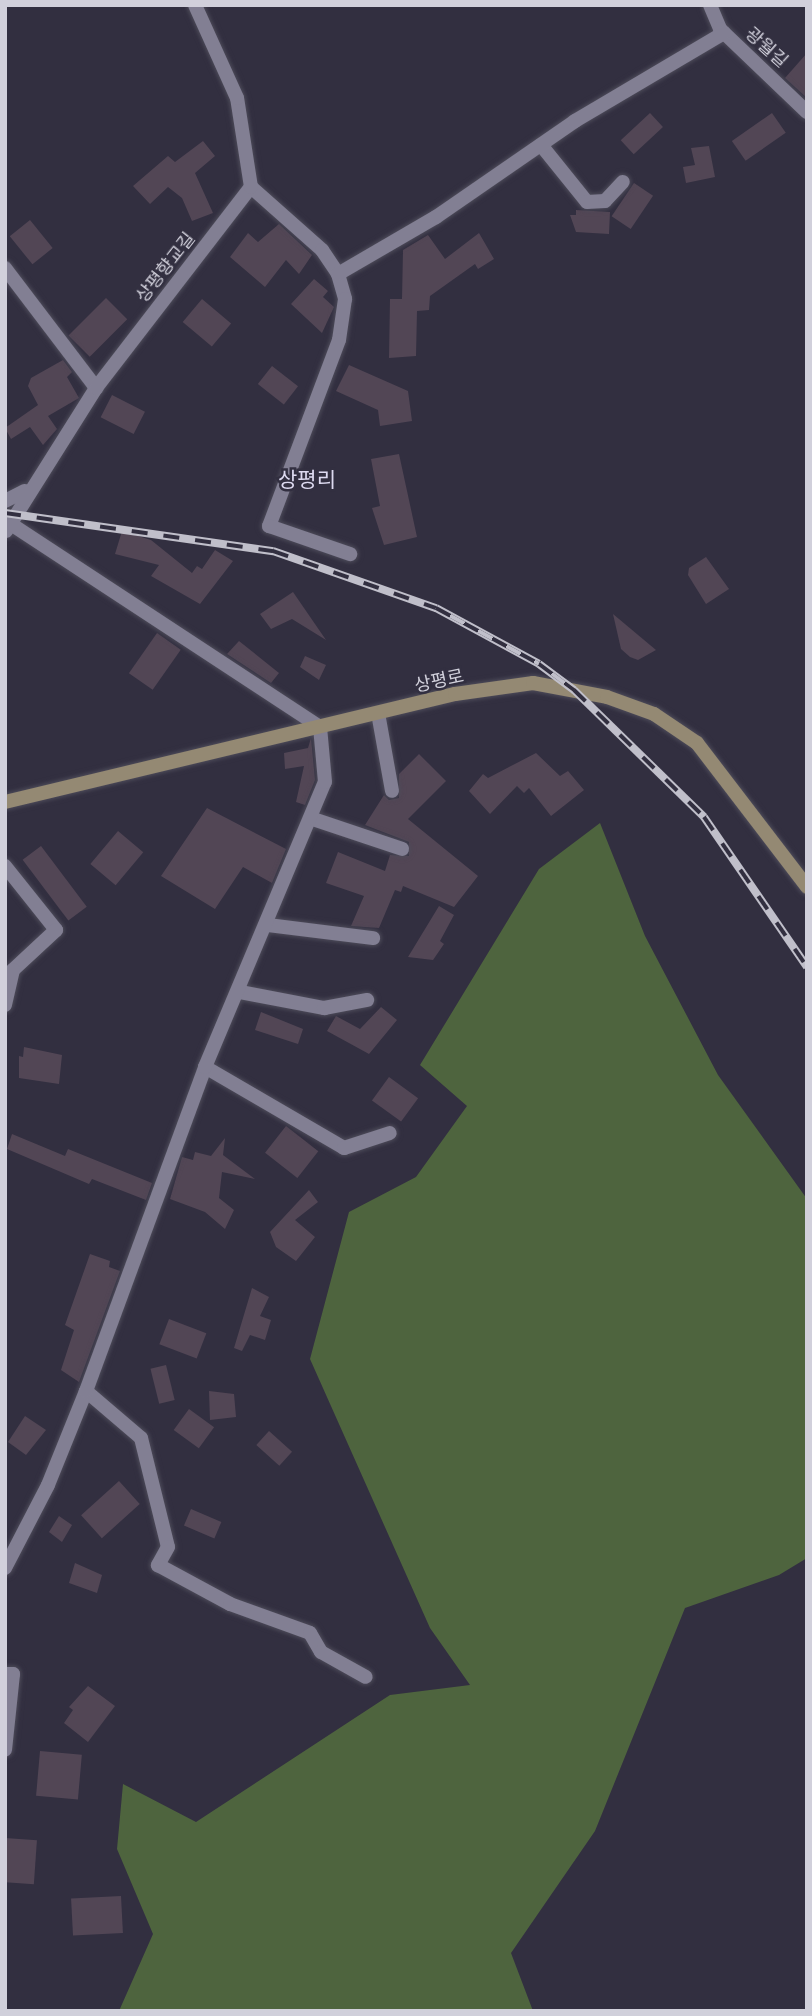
<!DOCTYPE html>
<meta charset="utf-8">
<style>
body{margin:0}
#map{position:relative;width:812px;height:2016px;overflow:hidden;background:#322f40;font-family:"Open Sans","Noto Sans KR",sans-serif}
div>[style]{position:absolute}
.forest>*{inset:0;background:#4e643e}
.building>*{inset:0;background:#524655;transform-origin:0 0}
.roads{filter:drop-shadow(0 0 2px #4d4b59) drop-shadow(0 0 2px #4d4b59)}
.minor>*{height:14px;margin:-7px;padding:0 7px;transform-origin:7px;border-radius:7px;background:#827f93}
.secondary>*{height:14px;margin:-7px;padding:0 7px;transform-origin:7px;border-radius:7px;background:#948973}
.rail>*{height:8px;margin-top:-4px;transform-origin:0;background:repeating-linear-gradient(90deg,#322f40 0 16px,#c0bfca 0 32px);box-sizing:border-box;border-block:2px solid #c0bfca}
span{translate:-50% -50%;white-space:nowrap;text-align:center;line-height:1.15;-webkit-text-stroke:5px #322f40;paint-order:stroke}
.street-label{font-size:18px;color:#d1d0db}
.quarter-label{font-size:21px;color:#dddaf0}
.frame{position:absolute;inset:0;border:7px solid #d1d0db;pointer-events:none}
</style>
<div id="map">
<div class="forest">
<div style="clip-path:polygon(600px 823px,645px 936px,718px 1075px,807px 1199px,807px 1558px,779px 1575px,685px 1608px,595px 1831px,511px 1953px,533px 2011px,119px 2011px,153px 1934px,117px 1849px,123px 1784px,196px 1822px,390px 1695px,470px 1685px,430px 1628px,310px 1359px,349px 1212px,416px 1177px,467px 1106px,420px 1065px,539px 869px)"></div>
</div>
<div class="building">
<div style="clip-path:polygon(807px 53px,807px 98px,785px 78px)"></div>
<div style="left:650px;top:113px;width:19px;height:40px;rotate:47deg"></div>
<div style="left:772px;top:113px;width:24px;height:49px;rotate:55deg"></div>
<div style="clip-path:polygon(203px 141px,215px 156px,195px 173px,213px 213px,192px 221px,182px 198px,168px 187px,150px 204px,133px 186px,168px 156px,175px 162px)"></div>
<div style="clip-path:polygon(709px 146px,715px 177px,686px 183px,683px 167px,695px 165px,691px 148px)"></div>
<div style="left:634px;top:183px;width:23px;height:40px;rotate:34deg"></div>
<div style="clip-path:polygon(576px 210px,610px 212px,609px 234px,576px 232px,570px 215px,576px 215px)"></div>
<div style="left:30px;top:220px;width:36px;height:26px;rotate:51deg"></div>
<div style="clip-path:polygon(279px 224px,312px 255px,299px 274px,286px 260px,265px 287px,230px 257px,248px 233px,258px 242px)"></div>
<div style="clip-path:polygon(479px 233px,494px 259px,478px 269px,475px 264px,430px 296px,429px 310px,417px 311px,416px 356px,389px 358px,390px 299px,402px 299px,403px 250px,428px 235px,445px 259px)"></div>
<div style="clip-path:polygon(314px 279px,328px 291px,323px 297px,334px 307px,322px 333px,291px 304px)"></div>
<div style="left:106px;top:298px;width:30px;height:53px;rotate:45deg"></div>
<div style="left:202px;top:299px;width:38px;height:30px;rotate:40deg"></div>
<div style="clip-path:polygon(63px 360px,72px 372px,67px 377px,79px 398px,48px 416px,57px 429px,43px 445px,30px 427px,11px 439px,5px 428px,38px 405px,28px 386px,31px 378px)"></div>
<div style="clip-path:polygon(349px 365px,408px 391px,412px 421px,380px 426px,378px 410px,336px 391px)"></div>
<div style="left:272px;top:366px;width:33px;height:23px;rotate:38deg"></div>
<div style="left:112px;top:395px;width:37px;height:25px;rotate:27deg"></div>
<div style="clip-path:polygon(399px 454px,417px 537px,384px 545px,372px 508px,380px 506px,371px 459px)"></div>
<div style="clip-path:polygon(122px 531px,151px 540px,192px 573px,197px 566px,202px 569px,215px 550px,233px 561px,200px 604px,151px 576px,159px 565px,115px 554px)"></div>
<div style="clip-path:polygon(706px 557px,729px 589px,706px 604px,688px 575px,689px 568px)"></div>
<div style="clip-path:polygon(293px 592px,326px 640px,292px 619px,271px 629px,260px 614px)"></div>
<div style="clip-path:polygon(613px 614px,656px 650px,638px 660px,630px 657px,621px 649px)"></div>
<div style="left:157px;top:633px;width:29px;height:49px;rotate:35deg"></div>
<div style="clip-path:polygon(239px 641px,279px 673px,271px 683px,227px 654px)"></div>
<div style="clip-path:polygon(305px 656px,326px 665px,319px 680px,300px 667px)"></div>
<div style="clip-path:polygon(311px 738px,315px 780px,305px 805px,296px 802px,304px 766px,285px 769px,284px 753px,308px 748px)"></div>
<div style="clip-path:polygon(536px 753px,560px 776px,568px 771px,584px 790px,551px 816px,529px 788px,524px 793px,517px 786px,490px 814px,469px 791px,483px 774px,488px 778px)"></div>
<div style="clip-path:polygon(419px 754px,446px 781px,408px 819px,478px 876px,454px 907px,403px 886px,401px 892px,395px 890px,379px 928px,351px 926px,364px 896px,326px 883px,338px 852px,385px 871px,390px 855px,409px 856px,409px 842px,365px 825px,384px 795px,389px 800px,399px 798px,399px 774px)"></div>
<div style="clip-path:polygon(207px 808px,286px 849px,272px 883px,243px 867px,215px 909px,161px 876px)"></div>
<div style="left:118px;top:831px;width:33px;height:43px;rotate:40deg"></div>
<div style="left:41px;top:846px;width:76px;height:23px;rotate:53deg"></div>
<div style="clip-path:polygon(439px 906px,454px 915px,440px 941px,444px 944px,433px 960px,408px 957px)"></div>
<div style="clip-path:polygon(381px 1007px,397px 1020px,369px 1054px,327px 1031px,336px 1016px,360px 1029px)"></div>
<div style="clip-path:polygon(261px 1012px,303px 1029px,298px 1044px,255px 1030px)"></div>
<div style="clip-path:polygon(24px 1047px,62px 1055px,59px 1084px,19px 1078px,19px 1056px,23px 1057px)"></div>
<div style="left:389px;top:1077px;width:36px;height:29px;rotate:36deg"></div>
<div style="left:286px;top:1126px;width:41px;height:34px;rotate:38deg"></div>
<div style="clip-path:polygon(12px 1134px,65px 1156px,68px 1149px,152px 1183px,146px 1200px,92px 1179px,89px 1184px,7px 1149px)"></div>
<div style="clip-path:polygon(225px 1138px,223px 1155px,255px 1179px,222px 1172px,219px 1198px,234px 1210px,225px 1229px,205px 1212px,170px 1199px,182px 1157px,193px 1160px,195px 1152px,211px 1156px)"></div>
<div style="clip-path:polygon(309px 1190px,318px 1202px,295px 1220px,315px 1237px,296px 1261px,276px 1247px,270px 1232px)"></div>
<div style="clip-path:polygon(90px 1254px,110px 1261px,109px 1267px,120px 1271px,79px 1382px,61px 1370px,74px 1330px,65px 1325px)"></div>
<div style="clip-path:polygon(252px 1288px,269px 1297px,260px 1316px,271px 1320px,265px 1340px,250px 1335px,242px 1351px,234px 1348px)"></div>
<div style="left:169px;top:1319px;width:40px;height:27px;rotate:21deg"></div>
<div style="left:166px;top:1365px;width:36px;height:16px;rotate:76deg"></div>
<div style="clip-path:polygon(209px 1391px,234px 1394px,236px 1417px,210px 1420px)"></div>
<div style="left:189px;top:1409px;width:31px;height:26px;rotate:36deg"></div>
<div style="clip-path:polygon(25px 1416px,46px 1430px,26px 1455px,8px 1442px)"></div>
<div style="left:269px;top:1431px;width:31px;height:19px;rotate:42deg"></div>
<div style="left:119px;top:1481px;width:31px;height:51px;rotate:48deg"></div>
<div style="left:191px;top:1509px;width:33px;height:18px;rotate:23deg"></div>
<div style="clip-path:polygon(59px 1516px,72px 1525px,62px 1542px,49px 1532px)"></div>
<div style="clip-path:polygon(75px 1563px,102px 1575px,97px 1593px,69px 1583px)"></div>
<div style="clip-path:polygon(88px 1686px,115px 1706px,88px 1742px,64px 1723px,73px 1710px,69px 1707px)"></div>
<div style="left:40px;top:1751px;width:42px;height:45px;rotate:5deg"></div>
<div style="left:5px;top:1838px;width:32px;height:44px;rotate:4deg"></div>
<div style="left:121px;top:1896px;width:37px;height:50px;rotate:87deg"></div>
</div>
<div class="roads">
<div class="minor">
<div style="left:710px;top:5px;width:26px;rotate:67deg"></div>
<div style="left:720px;top:29px;width:120px;rotate:43.7deg"></div>
<div style="left:541px;top:145px;width:73px;rotate:51.1deg"></div>
<div style="left:587px;top:202px;width:18px;rotate:-3deg"></div>
<div style="left:605px;top:201px;width:26px;rotate:-47deg"></div>
<div style="left:251px;top:187px;width:95px;rotate:41.6deg"></div>
<div style="left:322px;top:250px;width:29px;rotate:56deg"></div>
<div style="left:338px;top:274px;width:26px;rotate:74deg"></div>
<div style="left:345px;top:299px;width:41px;rotate:98.3deg"></div>
<div style="left:339px;top:340px;width:199px;rotate:110.6deg"></div>
<div style="left:269px;top:526px;width:86px;rotate:19.1deg"></div>
<div style="left:5px;top:268px;width:151px;rotate:52.8deg"></div>
<div style="left:338px;top:274px;width:113px;rotate:-30.2deg"></div>
<div style="left:436px;top:217px;width:169px;rotate:-34.6deg"></div>
<div style="left:575px;top:121px;width:173px;rotate:-30.6deg"></div>
<div style="left:5px;top:501px;width:22px;rotate:-27deg"></div>
<div style="left:6px;top:531px;width:169px;rotate:-57.8deg"></div>
<div style="left:96px;top:388px;width:254px;rotate:-52.4deg"></div>
<div style="left:251px;top:187px;width:90px;rotate:-98.9deg"></div>
<div style="left:237px;top:98px;width:102px;rotate:-114.3deg"></div>
<div style="left:378px;top:713px;width:79px;rotate:79.8deg"></div>
<div style="left:313px;top:819px;width:94px;rotate:18.6deg"></div>
<div style="left:5px;top:866px;width:82px;rotate:51.4deg"></div>
<div style="left:56px;top:930px;width:59px;rotate:137.1deg"></div>
<div style="left:13px;top:970px;width:36px;rotate:103deg"></div>
<div style="left:268px;top:925px;width:106px;rotate:7.1deg"></div>
<div style="left:240px;top:992px;width:86px;rotate:10.8deg"></div>
<div style="left:324px;top:1008px;width:44px;rotate:-10.5deg"></div>
<div style="left:205px;top:1067px;width:161px;rotate:30.2deg"></div>
<div style="left:344px;top:1148px;width:48px;rotate:-18.1deg"></div>
<div style="left:86px;top:1391px;width:72px;rotate:40.5deg"></div>
<div style="left:141px;top:1438px;width:112px;rotate:76.1deg"></div>
<div style="left:168px;top:1547px;width:21px;rotate:119deg"></div>
<div style="left:158px;top:1565px;width:82px;rotate:28.4deg"></div>
<div style="left:230px;top:1604px;width:85px;rotate:19.9deg"></div>
<div style="left:310px;top:1633px;width:22px;rotate:60deg"></div>
<div style="left:321px;top:1652px;width:51px;rotate:29.1deg"></div>
<div style="left:5px;top:1568px;width:93px;rotate:-62.6deg"></div>
<div style="left:48px;top:1485px;width:101px;rotate:-68deg"></div>
<div style="left:86px;top:1391px;width:345px;rotate:-69.8deg"></div>
<div style="left:205px;top:1067px;width:309px;rotate:-67.2deg"></div>
<div style="left:325px;top:782px;width:55px;rotate:-95.2deg"></div>
<div style="left:320px;top:727px;width:371px;rotate:-146.7deg"></div>
<div style="left:5px;top:1674px;width:8px"></div>
<div style="left:13px;top:1674px;width:76px;rotate:96deg"></div>
</div>
<div class="secondary">
<div style="left:5px;top:802px;width:463px;rotate:-13.5deg"></div>
<div style="left:455px;top:694px;width:79px;rotate:-8deg"></div>
<div style="left:533px;top:683px;width:75px;rotate:10.7deg"></div>
<div style="left:607px;top:697px;width:50px;rotate:19.9deg"></div>
<div style="left:654px;top:714px;width:52px;rotate:34deg"></div>
<div style="left:697px;top:743px;width:181px;rotate:52.6deg"></div>
</div>
</div>
<div class="rail">
<div style="left:5px;top:513px;width:271px;rotate:8.1deg"></div>
<div style="left:273px;top:551px;width:173px;rotate:19.3deg"></div>
<div style="left:436px;top:608px;width:117px;rotate:28.5deg"></div>
<div style="left:539px;top:664px;width:44px;rotate:36.6deg"></div>
<div style="left:574px;top:690px;width:182px;rotate:44.3deg"></div>
<div style="left:704px;top:817px;width:182px;rotate:55.5deg"></div>
</div>
<div class="street-label">
<span style="left:767px;top:47px;rotate:42deg">광월길</span>
<span style="left:165px;top:267px;rotate:-52deg">상평향교길</span>
<span style="left:439px;top:680px;rotate:-12deg">상평로</span>
</div>
<div class="quarter-label">
<span style="left:307px;top:479px">상평리</span>
</div>
<div class="frame"></div>
</div>
